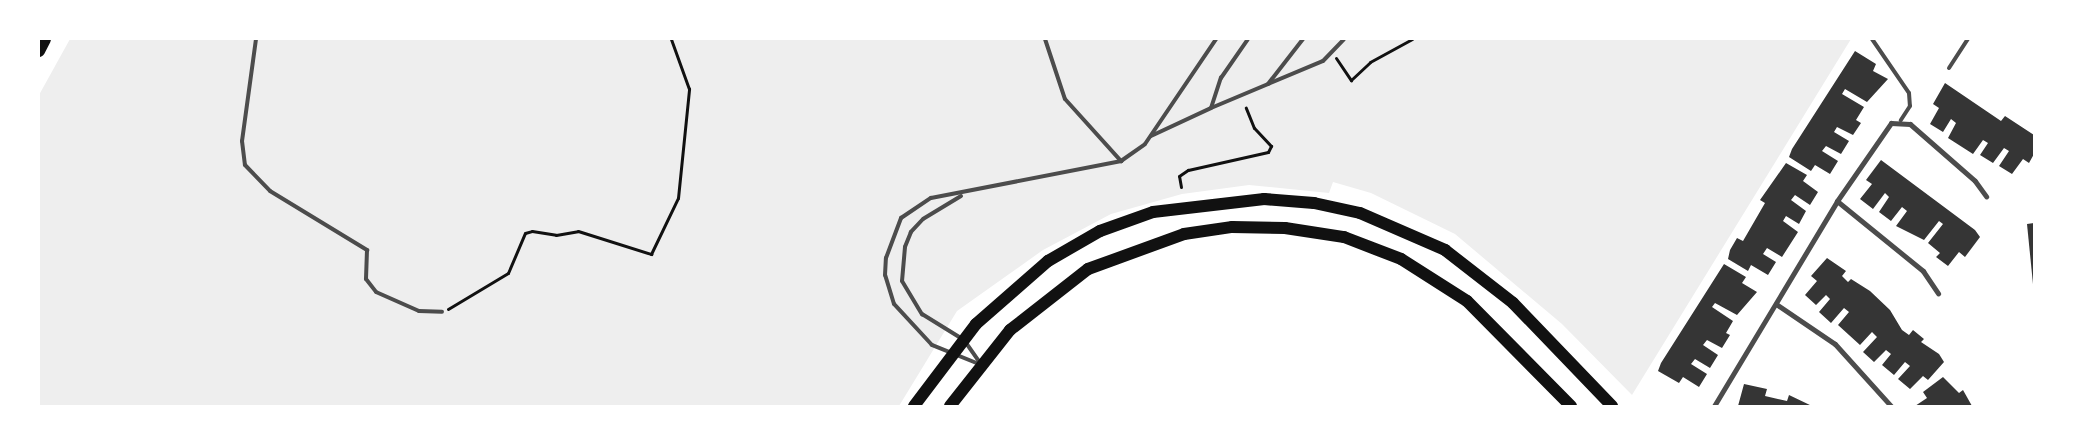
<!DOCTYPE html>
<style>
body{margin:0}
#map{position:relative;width:2073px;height:445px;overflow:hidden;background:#fff;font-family:"Nunito Sans",sans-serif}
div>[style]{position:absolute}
.green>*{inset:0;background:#eee}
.building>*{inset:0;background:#353535}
.path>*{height:3px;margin:-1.5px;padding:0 1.5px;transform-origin:1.5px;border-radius:1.5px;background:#111}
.service>*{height:4px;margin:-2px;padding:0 2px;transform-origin:2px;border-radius:2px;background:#4c4c4c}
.minor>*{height:5px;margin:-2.5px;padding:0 2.5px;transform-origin:2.5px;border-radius:2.5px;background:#4c4c4c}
.primary>*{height:12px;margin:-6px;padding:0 6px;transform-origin:6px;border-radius:6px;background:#111}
span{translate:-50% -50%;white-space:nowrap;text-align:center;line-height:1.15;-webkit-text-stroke:5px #fff;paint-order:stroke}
.frame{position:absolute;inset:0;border:40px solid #fff;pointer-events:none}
</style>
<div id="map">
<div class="green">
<div style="clip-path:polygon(70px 39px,1851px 39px,1632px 395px,1562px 324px,1455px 234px,1371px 193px,1333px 182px,1329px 193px,1249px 185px,1182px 194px,1111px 214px,1043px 250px,957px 311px,899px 406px,39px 406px,39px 95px)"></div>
</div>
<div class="building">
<div style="clip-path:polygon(1855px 51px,1876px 64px,1873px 71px,1888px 79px,1867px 102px,1845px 89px,1842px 94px,1864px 107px,1856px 120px,1861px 123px,1853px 135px,1837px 127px,1834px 132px,1849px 141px,1841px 154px,1826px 146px,1822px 151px,1838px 161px,1830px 174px,1815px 165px,1811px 171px,1789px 157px,1792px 149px)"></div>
<div style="clip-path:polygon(1945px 83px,2001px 121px,2005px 116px,2034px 135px,2034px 154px,2029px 163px,2023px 159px,2012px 174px,1999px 166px,2009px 151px,2004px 148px,1993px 163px,1980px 155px,1988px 143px,1983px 140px,1973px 154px,1948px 138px,1956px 123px,1951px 119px,1943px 132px,1930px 124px,1939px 108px,1933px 104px)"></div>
<div style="clip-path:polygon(1881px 160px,1975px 230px,1980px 237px,1965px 257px,1959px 252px,1948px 266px,1936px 257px,1940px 253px,1928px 243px,1943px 224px,1939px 221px,1924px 240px,1896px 226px,1907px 211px,1902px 207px,1891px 221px,1879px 212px,1889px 197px,1885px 193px,1873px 209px,1860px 199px,1872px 184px,1866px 180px)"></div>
<div style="clip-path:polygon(1786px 163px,1807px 175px,1803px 181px,1818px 192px,1810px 205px,1795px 195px,1791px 200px,1806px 211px,1799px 224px,1786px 216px,1783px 221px,1798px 232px,1782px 257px,1767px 248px,1763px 254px,1776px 262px,1768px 275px,1751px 265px,1748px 271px,1728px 259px,1730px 250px,1737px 238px,1743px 241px,1765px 203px,1760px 200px)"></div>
<div style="clip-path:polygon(2034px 223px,2034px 284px,2033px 284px,2027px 224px)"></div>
<div style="clip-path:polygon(1827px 258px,1846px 271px,1842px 276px,1848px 282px,1851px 279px,1870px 291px,1890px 310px,1902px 330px,1909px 335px,1913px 330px,1924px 339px,1921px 342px,1939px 354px,1944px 362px,1928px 380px,1923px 376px,1910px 389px,1898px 379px,1910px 366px,1905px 362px,1894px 375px,1882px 365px,1891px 354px,1886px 350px,1874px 362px,1863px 352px,1877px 337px,1872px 332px,1860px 345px,1838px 325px,1849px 312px,1844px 308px,1831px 323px,1819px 312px,1830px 299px,1826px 295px,1816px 305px,1805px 295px,1817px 281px,1811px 276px)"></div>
<div style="clip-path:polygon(1724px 264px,1746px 277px,1742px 283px,1757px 292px,1737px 315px,1715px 303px,1712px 307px,1733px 321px,1726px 333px,1730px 335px,1722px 348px,1707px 340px,1703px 345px,1718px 355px,1710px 368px,1695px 359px,1691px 364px,1707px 374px,1699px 387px,1683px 377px,1679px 383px,1658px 371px,1661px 363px)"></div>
<div style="clip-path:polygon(1943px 377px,1959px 393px,1963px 390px,1972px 406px,1915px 406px,1927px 398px,1923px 392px)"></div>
<div style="clip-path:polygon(1744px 384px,1767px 389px,1765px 396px,1787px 401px,1789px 395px,1812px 406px,1738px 406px)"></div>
</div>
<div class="path">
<div style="left:1336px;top:58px;width:27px;rotate:56deg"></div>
<div style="left:1351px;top:80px;width:26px;rotate:-43deg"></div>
<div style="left:1370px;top:62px;width:48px;rotate:-28.7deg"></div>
<div style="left:1181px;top:187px;width:11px;rotate:-100deg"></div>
<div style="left:1179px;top:176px;width:11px;rotate:-34deg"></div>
<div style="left:1188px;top:170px;width:82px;rotate:-12.7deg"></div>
<div style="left:1268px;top:152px;width:7px;rotate:-63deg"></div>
<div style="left:1271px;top:146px;width:25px;rotate:-133deg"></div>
<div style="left:1254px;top:128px;width:22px;rotate:-112deg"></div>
<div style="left:448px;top:309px;width:70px;rotate:-31deg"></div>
<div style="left:508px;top:273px;width:43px;rotate:-67deg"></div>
<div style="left:525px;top:233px;width:7px;rotate:-16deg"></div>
<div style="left:532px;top:231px;width:24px;rotate:9deg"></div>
<div style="left:556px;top:235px;width:22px;rotate:-10deg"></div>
<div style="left:578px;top:231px;width:77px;rotate:17.5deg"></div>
<div style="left:651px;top:254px;width:62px;rotate:-64.3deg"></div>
<div style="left:678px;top:198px;width:110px;rotate:-84.2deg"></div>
<div style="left:689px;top:89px;width:53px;rotate:-109.8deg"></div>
</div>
<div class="service">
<div style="left:256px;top:39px;width:103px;rotate:97.8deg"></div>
<div style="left:242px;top:141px;width:24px;rotate:83deg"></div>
<div style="left:245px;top:165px;width:36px;rotate:46deg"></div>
<div style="left:270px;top:191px;width:114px;rotate:31.3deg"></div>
<div style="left:367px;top:250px;width:29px;rotate:92deg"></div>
<div style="left:366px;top:279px;width:16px;rotate:52deg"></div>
<div style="left:376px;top:292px;width:47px;rotate:23.8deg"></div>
<div style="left:419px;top:311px;width:23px;rotate:2deg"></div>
<div style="left:1045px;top:39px;width:63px;rotate:71.6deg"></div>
<div style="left:1065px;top:99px;width:84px;rotate:47.9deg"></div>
<div style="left:1872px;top:39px;width:65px;rotate:55.6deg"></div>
<div style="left:1909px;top:93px;width:13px;rotate:86deg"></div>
<div style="left:1910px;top:106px;width:17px;rotate:123deg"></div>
<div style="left:1949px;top:68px;width:35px;rotate:-57deg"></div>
<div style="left:1268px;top:84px;width:57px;rotate:-52.1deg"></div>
<div style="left:1211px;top:108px;width:121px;rotate:-22.8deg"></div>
<div style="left:1323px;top:61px;width:30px;rotate:-46deg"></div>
<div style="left:1151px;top:136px;width:66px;rotate:-25deg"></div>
<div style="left:1211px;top:108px;width:32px;rotate:-72deg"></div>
<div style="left:1221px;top:78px;width:47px;rotate:-55.3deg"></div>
<div style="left:961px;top:196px;width:44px;rotate:148.8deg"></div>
<div style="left:923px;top:219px;width:18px;rotate:133deg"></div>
<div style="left:911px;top:232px;width:16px;rotate:112deg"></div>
<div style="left:905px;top:247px;width:34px;rotate:95deg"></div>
<div style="left:902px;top:281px;width:39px;rotate:59deg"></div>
<div style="left:922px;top:314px;width:49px;rotate:31.8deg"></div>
<div style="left:964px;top:340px;width:28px;rotate:55deg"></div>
<div style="left:979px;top:364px;width:51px;rotate:-158deg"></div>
<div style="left:932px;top:345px;width:56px;rotate:-132.8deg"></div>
<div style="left:894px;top:304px;width:30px;rotate:-107deg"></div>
<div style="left:885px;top:275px;width:17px;rotate:-87deg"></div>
<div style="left:886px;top:258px;width:43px;rotate:-69.4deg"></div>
<div style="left:901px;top:218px;width:36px;rotate:-34deg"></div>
<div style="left:931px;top:198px;width:194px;rotate:-11deg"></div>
<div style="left:1121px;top:161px;width:29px;rotate:-35deg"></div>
<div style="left:1145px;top:144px;width:127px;rotate:-55.9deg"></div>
</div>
<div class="minor">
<div style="left:1837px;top:201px;width:111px;rotate:39.1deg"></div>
<div style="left:1923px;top:271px;width:27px;rotate:56deg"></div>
<div style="left:1776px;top:304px;width:71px;rotate:34.1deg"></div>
<div style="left:1835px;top:344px;width:84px;rotate:47.9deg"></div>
<div style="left:1714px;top:406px;width:239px;rotate:-59deg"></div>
<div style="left:1837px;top:201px;width:95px;rotate:-55.3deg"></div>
<div style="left:1891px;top:123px;width:19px;rotate:3deg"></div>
<div style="left:1910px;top:124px;width:86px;rotate:41.2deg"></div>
<div style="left:1975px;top:181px;width:19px;rotate:54deg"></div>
</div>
<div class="primary">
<div style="left:39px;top:51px;width:13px;rotate:-63deg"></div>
<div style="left:914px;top:406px;width:103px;rotate:-52.9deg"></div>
<div style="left:976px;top:324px;width:96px;rotate:-41.2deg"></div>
<div style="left:1048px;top:261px;width:60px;rotate:-30deg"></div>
<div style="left:1100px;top:231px;width:56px;rotate:-19.7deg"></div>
<div style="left:1153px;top:212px;width:112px;rotate:-6.7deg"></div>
<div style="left:1264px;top:199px;width:50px;rotate:4.6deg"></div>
<div style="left:1314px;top:203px;width:47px;rotate:12.3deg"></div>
<div style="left:1360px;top:213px;width:93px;rotate:23.5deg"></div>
<div style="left:1445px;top:250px;width:86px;rotate:37.9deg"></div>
<div style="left:1513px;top:303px;width:143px;rotate:46.1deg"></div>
<div style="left:950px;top:406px;width:97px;rotate:-51.7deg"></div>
<div style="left:1010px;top:330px;width:99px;rotate:-38deg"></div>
<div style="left:1088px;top:269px;width:102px;rotate:-20deg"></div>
<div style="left:1184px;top:234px;width:49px;rotate:-8.3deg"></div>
<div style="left:1232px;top:227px;width:53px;rotate:1.1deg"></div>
<div style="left:1285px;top:228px;width:60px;rotate:8.7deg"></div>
<div style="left:1344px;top:237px;width:61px;rotate:21.1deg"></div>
<div style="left:1401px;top:259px;width:78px;rotate:32.5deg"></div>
<div style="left:1467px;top:301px;width:148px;rotate:45.3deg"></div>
</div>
<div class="frame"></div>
</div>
